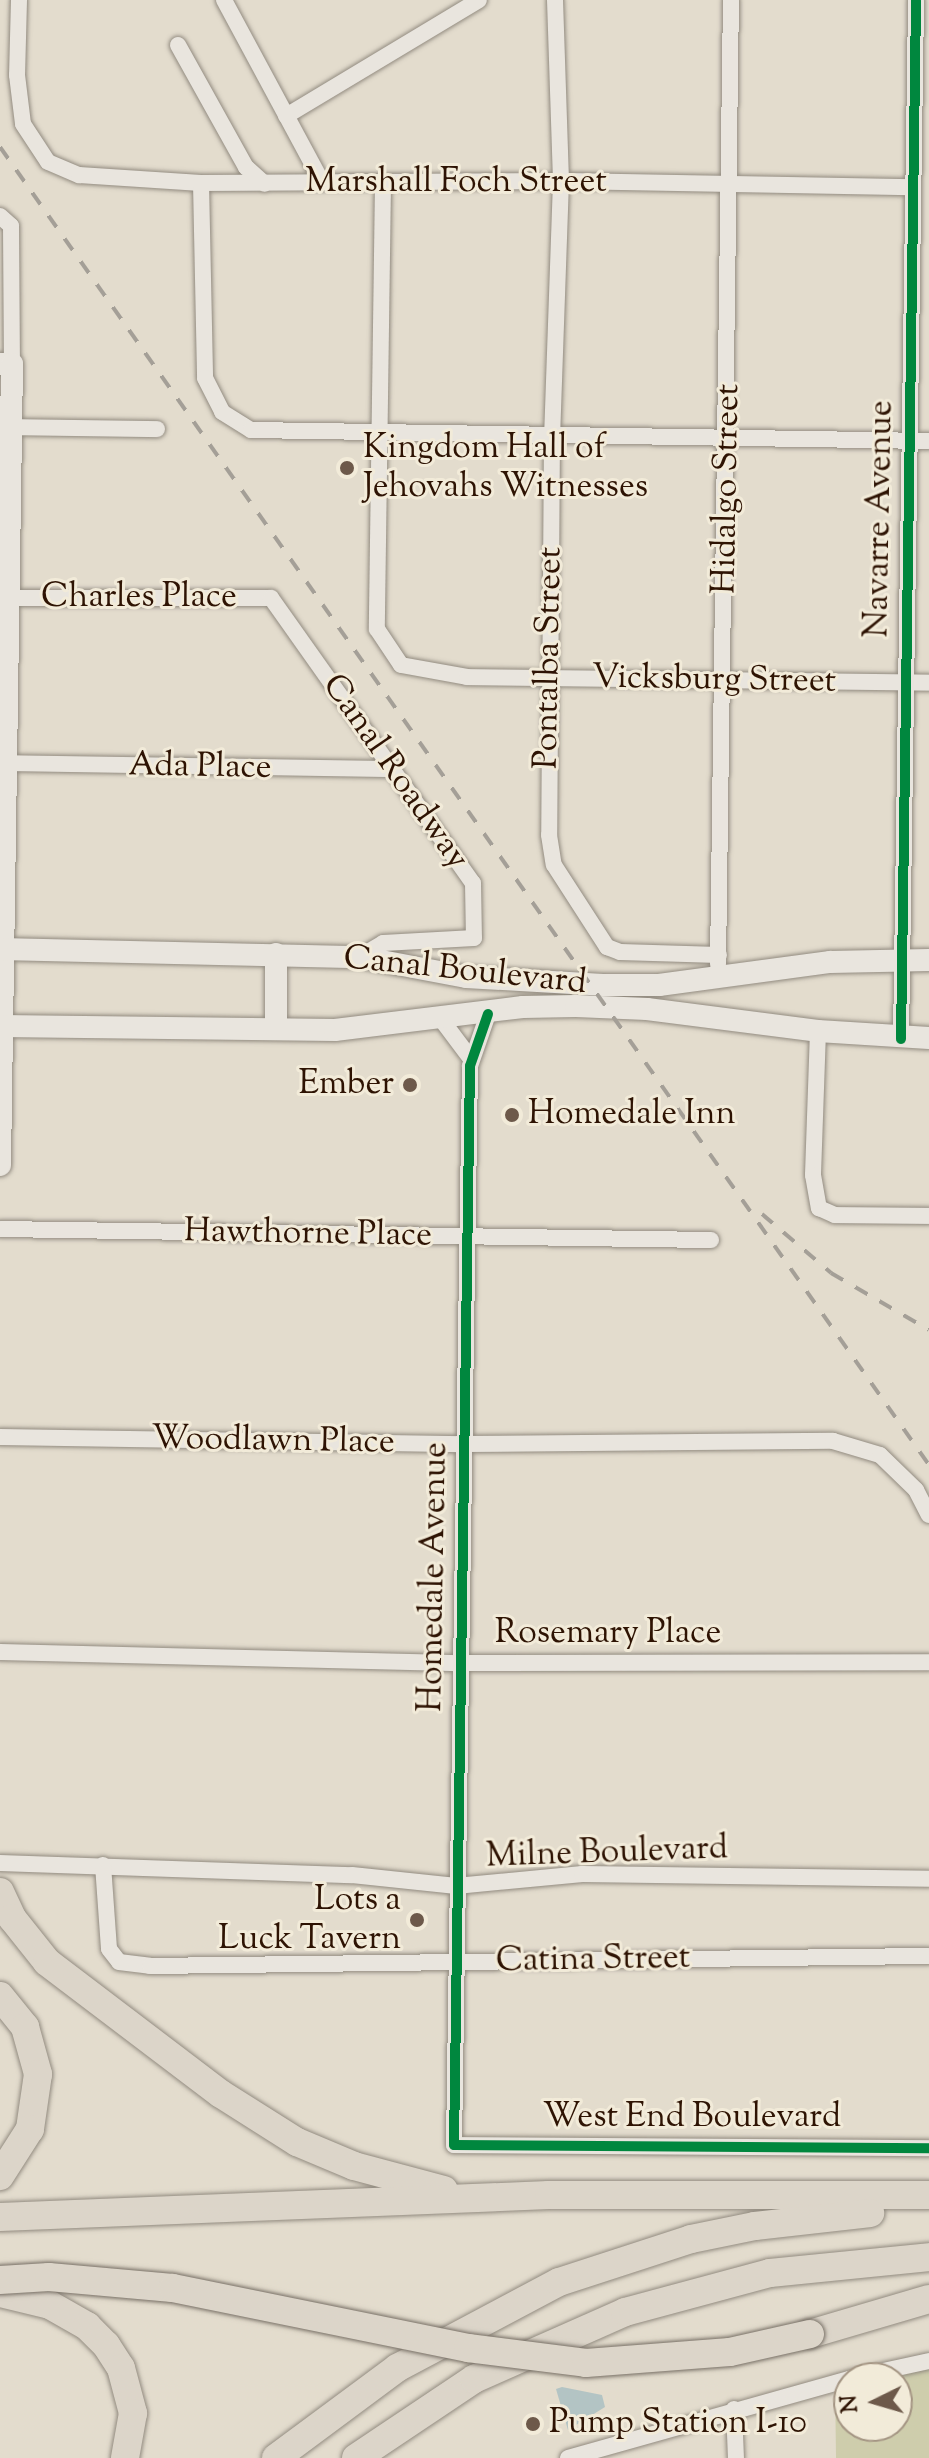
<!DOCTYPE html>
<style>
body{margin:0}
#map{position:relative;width:929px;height:2458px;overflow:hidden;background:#e3dccd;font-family:"Sorts Mill Goudy",serif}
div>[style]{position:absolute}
.green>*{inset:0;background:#cecdac}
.water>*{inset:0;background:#b3c4c4}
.roads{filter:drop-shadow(0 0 2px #928b80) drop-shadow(0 0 2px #928b80)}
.street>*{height:16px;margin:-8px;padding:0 8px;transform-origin:8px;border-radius:8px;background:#e9e5de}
.secondary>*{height:22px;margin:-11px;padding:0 11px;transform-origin:11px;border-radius:11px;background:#e9e5de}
.highway>*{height:28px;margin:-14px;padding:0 14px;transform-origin:14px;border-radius:14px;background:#dcd5c9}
.rail>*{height:4px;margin-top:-2px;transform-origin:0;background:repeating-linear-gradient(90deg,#a49f97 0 14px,transparent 0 28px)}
.bridges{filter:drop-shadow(0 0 2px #787066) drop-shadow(0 0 2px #787066)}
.highway-bridge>*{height:28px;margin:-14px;padding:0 14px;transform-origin:14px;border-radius:14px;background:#dcd5c9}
.cycleway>*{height:10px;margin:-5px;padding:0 5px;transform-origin:5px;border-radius:5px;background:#00873e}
.dots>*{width:22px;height:22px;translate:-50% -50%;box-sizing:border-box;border:4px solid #f2ebd9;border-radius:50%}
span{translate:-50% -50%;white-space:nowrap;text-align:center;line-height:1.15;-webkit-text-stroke:6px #f2ebd9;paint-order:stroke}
.street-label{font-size:34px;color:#2e1303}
.poi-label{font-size:34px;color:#2e1303}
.left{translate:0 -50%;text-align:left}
.right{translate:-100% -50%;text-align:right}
.north{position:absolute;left:833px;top:2362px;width:80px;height:80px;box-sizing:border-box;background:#f2ebd9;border:2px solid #a49583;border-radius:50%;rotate:265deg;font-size:22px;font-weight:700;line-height:32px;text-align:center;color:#2e1303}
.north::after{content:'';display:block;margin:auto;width:28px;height:36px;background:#6d594a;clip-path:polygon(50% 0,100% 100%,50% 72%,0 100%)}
</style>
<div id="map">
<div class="green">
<div style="clip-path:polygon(929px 2361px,929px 2458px,836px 2458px,835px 2382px,849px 2379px,849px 2426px,897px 2426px,897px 2378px,851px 2378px)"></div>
</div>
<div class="water">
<div style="clip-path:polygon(562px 2387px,602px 2395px,605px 2407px,568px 2430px,556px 2389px)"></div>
</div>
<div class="roads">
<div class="street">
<div style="left:19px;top:0;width:75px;rotate:91.5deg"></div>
<div style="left:17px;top:75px;width:49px;rotate:83deg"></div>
<div style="left:23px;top:124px;width:45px;rotate:56.7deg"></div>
<div style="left:48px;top:162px;width:34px;rotate:23deg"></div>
<div style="left:79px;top:175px;width:122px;rotate:3.8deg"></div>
<div style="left:201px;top:183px;width:360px;rotate:-0.3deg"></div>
<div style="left:561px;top:181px;width:352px;rotate:1deg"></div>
<div style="left:224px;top:0;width:207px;rotate:61.7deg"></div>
<div style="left:555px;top:0;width:181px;rotate:88.1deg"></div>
<div style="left:561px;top:181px;width:254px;rotate:92deg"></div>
<div style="left:552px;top:435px;width:400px;rotate:90.4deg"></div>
<div style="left:549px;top:835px;width:30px;rotate:81deg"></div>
<div style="left:554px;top:865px;width:98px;rotate:57.1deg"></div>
<div style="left:607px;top:947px;width:14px;rotate:21deg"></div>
<div style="left:620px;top:952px;width:99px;rotate:1.7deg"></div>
<div style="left:178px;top:45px;width:140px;rotate:60.9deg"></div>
<div style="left:246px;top:167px;width:25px;rotate:42deg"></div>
<div style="left:286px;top:116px;width:225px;rotate:-31deg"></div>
<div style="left:201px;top:183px;width:195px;rotate:88.8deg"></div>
<div style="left:205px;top:378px;width:38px;rotate:63deg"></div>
<div style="left:222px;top:412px;width:34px;rotate:32deg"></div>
<div style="left:251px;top:430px;width:678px;rotate:0.93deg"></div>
<div style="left:383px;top:183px;width:446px;rotate:90.8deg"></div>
<div style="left:377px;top:629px;width:43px;rotate:56.3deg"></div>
<div style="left:401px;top:665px;width:67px;rotate:10.3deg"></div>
<div style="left:467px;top:677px;width:462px;rotate:0.7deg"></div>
<div style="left:0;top:216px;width:15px;rotate:42deg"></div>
<div style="left:11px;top:226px;width:138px;rotate:89.6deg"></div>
<div style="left:5px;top:433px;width:8px;rotate:-45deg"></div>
<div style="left:11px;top:427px;width:146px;rotate:0.8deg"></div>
<div style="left:8px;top:598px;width:263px"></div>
<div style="left:271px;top:598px;width:349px;rotate:54.7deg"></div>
<div style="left:473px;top:883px;width:55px;rotate:89deg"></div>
<div style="left:474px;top:938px;width:91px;rotate:176.9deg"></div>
<div style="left:383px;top:943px;width:27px;rotate:149deg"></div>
<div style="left:0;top:763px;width:394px;rotate:0.9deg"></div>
<div style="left:718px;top:964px;width:964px;rotate:-89.23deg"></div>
<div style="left:488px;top:1014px;width:55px;rotate:109.1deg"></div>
<div style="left:470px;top:1066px;width:1079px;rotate:90.85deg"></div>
<div style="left:454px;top:2145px;width:475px;rotate:0.4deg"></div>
<div style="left:441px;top:1019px;width:50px;rotate:53.1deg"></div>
<div style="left:818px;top:1031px;width:144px;rotate:92deg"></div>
<div style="left:813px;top:1175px;width:34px;rotate:80deg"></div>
<div style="left:819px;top:1208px;width:17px;rotate:24deg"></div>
<div style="left:835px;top:1215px;width:94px;rotate:0.6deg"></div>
<div style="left:901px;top:1039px;width:1039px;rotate:-89.17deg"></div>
<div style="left:0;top:1229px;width:711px;rotate:0.89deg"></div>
<div style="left:0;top:1437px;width:465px;rotate:0.9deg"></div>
<div style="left:465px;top:1444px;width:368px;rotate:-0.5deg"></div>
<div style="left:833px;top:1441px;width:49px;rotate:16.6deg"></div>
<div style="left:880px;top:1455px;width:50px;rotate:44.2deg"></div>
<div style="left:916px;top:1490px;width:28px;rotate:63deg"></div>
<div style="left:0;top:1652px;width:461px;rotate:1.4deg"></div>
<div style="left:461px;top:1663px;width:468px;rotate:-0.1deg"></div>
<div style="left:0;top:1863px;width:352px;rotate:2deg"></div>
<div style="left:352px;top:1875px;width:105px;rotate:6deg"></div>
<div style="left:456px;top:1886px;width:127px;rotate:-5.4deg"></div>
<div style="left:582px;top:1874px;width:347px;rotate:0.8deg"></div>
<div style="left:103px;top:1865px;width:84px;rotate:85.9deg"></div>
<div style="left:109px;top:1949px;width:16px;rotate:52deg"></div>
<div style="left:119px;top:1962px;width:31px;rotate:7deg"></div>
<div style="left:150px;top:1966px;width:779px;rotate:-0.74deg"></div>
<div style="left:851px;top:2378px;width:80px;rotate:-12.3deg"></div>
<div style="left:734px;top:2409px;width:49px;rotate:87.7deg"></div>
<div style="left:568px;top:2458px;width:292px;rotate:-15.7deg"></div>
</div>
<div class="secondary">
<div style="left:0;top:364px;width:12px"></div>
<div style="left:12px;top:364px;width:801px;rotate:90.86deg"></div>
<div style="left:0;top:949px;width:360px;rotate:1.3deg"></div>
<div style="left:360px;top:957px;width:108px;rotate:10.7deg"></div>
<div style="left:466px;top:977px;width:137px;rotate:3.3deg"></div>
<div style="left:603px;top:985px;width:56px"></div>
<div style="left:659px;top:985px;width:173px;rotate:-7.7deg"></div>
<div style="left:830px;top:962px;width:99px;rotate:-1.2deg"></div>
<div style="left:0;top:1026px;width:335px;rotate:0.7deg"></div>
<div style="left:335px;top:1030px;width:189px;rotate:-7deg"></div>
<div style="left:523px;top:1007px;width:53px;rotate:-1.1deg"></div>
<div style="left:576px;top:1006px;width:71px;rotate:2.4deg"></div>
<div style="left:647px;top:1009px;width:172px;rotate:7.3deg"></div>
<div style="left:818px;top:1031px;width:111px;rotate:3.6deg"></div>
<div style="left:276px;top:1029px;width:75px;rotate:-90deg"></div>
</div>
<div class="highway">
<div style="left:0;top:1892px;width:29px;rotate:65deg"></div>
<div style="left:12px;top:1918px;width:56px;rotate:51.5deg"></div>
<div style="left:47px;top:1962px;width:218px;rotate:37.2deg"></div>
<div style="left:221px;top:2094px;width:90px;rotate:32.3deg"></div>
<div style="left:297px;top:2142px;width:62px;rotate:22.8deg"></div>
<div style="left:354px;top:2166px;width:93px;rotate:14.9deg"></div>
<div style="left:0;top:1996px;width:40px;rotate:51deg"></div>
<div style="left:25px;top:2027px;width:49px;rotate:74.5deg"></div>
<div style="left:38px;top:2074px;width:56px;rotate:98.3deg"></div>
<div style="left:30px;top:2129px;width:56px;rotate:122.6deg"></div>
<div style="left:0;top:2217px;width:549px;rotate:-2.29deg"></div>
<div style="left:549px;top:2195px;width:380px"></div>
<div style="left:0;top:2293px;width:51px;rotate:13.5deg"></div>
<div style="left:50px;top:2305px;width:43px;rotate:29.6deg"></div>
<div style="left:87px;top:2326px;width:27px;rotate:45deg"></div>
<div style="left:106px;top:2345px;width:27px;rotate:57deg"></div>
<div style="left:121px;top:2368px;width:47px;rotate:75.1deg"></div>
<div style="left:133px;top:2413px;width:46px;rotate:100.1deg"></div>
<div style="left:810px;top:2334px;width:124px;rotate:-16.4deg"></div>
<div style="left:276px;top:2458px;width:151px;rotate:-36.6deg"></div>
<div style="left:397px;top:2368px;width:183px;rotate:-28deg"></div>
<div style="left:559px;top:2282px;width:139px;rotate:-18deg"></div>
<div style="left:691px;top:2239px;width:65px;rotate:-11.5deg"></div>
<div style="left:755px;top:2226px;width:116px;rotate:-6.4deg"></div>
<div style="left:356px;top:2458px;width:142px;rotate:-33.8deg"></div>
<div style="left:474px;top:2379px;width:165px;rotate:-23.9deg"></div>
<div style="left:625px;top:2312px;width:150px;rotate:-15.1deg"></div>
<div style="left:770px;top:2273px;width:160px;rotate:-5.7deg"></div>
</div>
</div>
<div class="rail">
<div style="left:0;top:147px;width:1613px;rotate:54.82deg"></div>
<div style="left:762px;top:1214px;width:91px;rotate:40.5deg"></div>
<div style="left:831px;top:1273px;width:113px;rotate:30.2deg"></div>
</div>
<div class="bridges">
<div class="highway-bridge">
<div style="left:0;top:2280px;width:49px;rotate:-3.5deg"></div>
<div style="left:49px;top:2277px;width:124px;rotate:5.1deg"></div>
<div style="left:173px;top:2288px;width:301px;rotate:11.5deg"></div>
<div style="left:468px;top:2348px;width:119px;rotate:7.2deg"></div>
<div style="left:586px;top:2363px;width:144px;rotate:-4.4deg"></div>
<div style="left:730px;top:2352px;width:82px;rotate:-12.7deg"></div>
</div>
</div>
<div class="cycleway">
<div style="left:488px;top:1014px;width:55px;rotate:109.1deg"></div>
<div style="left:470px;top:1066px;width:1079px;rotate:90.85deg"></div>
<div style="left:454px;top:2145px;width:475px;rotate:0.4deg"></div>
<div style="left:901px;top:1039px;width:1039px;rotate:-89.17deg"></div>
</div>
<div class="dots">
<div style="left:347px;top:468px;background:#6d594a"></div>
<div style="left:410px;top:1085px;background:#6d594a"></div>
<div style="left:512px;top:1115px;background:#6d594a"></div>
<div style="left:417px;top:1920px;background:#6d594a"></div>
<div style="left:533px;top:2424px;background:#6d594a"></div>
</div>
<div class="street-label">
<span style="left:456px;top:183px">Marshall Foch Street</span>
<span style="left:727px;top:489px;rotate:-89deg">Hidalgo Street</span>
<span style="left:880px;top:519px;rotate:-89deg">Navarre Avenue</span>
<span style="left:139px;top:598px">Charles Place</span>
<span style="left:549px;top:658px;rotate:-89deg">Pontalba Street</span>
<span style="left:714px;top:680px;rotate:1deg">Vicksburg Street</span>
<span style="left:200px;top:767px;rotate:1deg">Ada Place</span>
<span style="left:395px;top:772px;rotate:55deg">Canal Roadway</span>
<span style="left:465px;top:971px;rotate:6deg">Canal Boulevard</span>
<span style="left:308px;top:1234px;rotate:1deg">Hawthorne Place</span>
<span style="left:273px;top:1441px;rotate:1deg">Woodlawn Place</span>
<span style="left:434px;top:1577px;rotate:-89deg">Homedale Avenue</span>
<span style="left:608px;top:1634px">Rosemary Place</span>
<span style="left:607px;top:1853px;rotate:-2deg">Milne Boulevard</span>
<span style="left:593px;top:1960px;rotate:-1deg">Catina Street</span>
<span style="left:692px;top:2118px">West End Boulevard</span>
</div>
<div class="poi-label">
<span class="left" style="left:363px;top:468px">Kingdom Hall of<br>Jehovahs Witnesses</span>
<span class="right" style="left:394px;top:1085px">Ember</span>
<span class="left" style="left:528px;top:1115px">Homedale Inn</span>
<span class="right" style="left:401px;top:1920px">Lots a<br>Luck Tavern</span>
<span class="left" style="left:549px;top:2424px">Pump Station I-10</span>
</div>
<div class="north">N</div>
</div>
